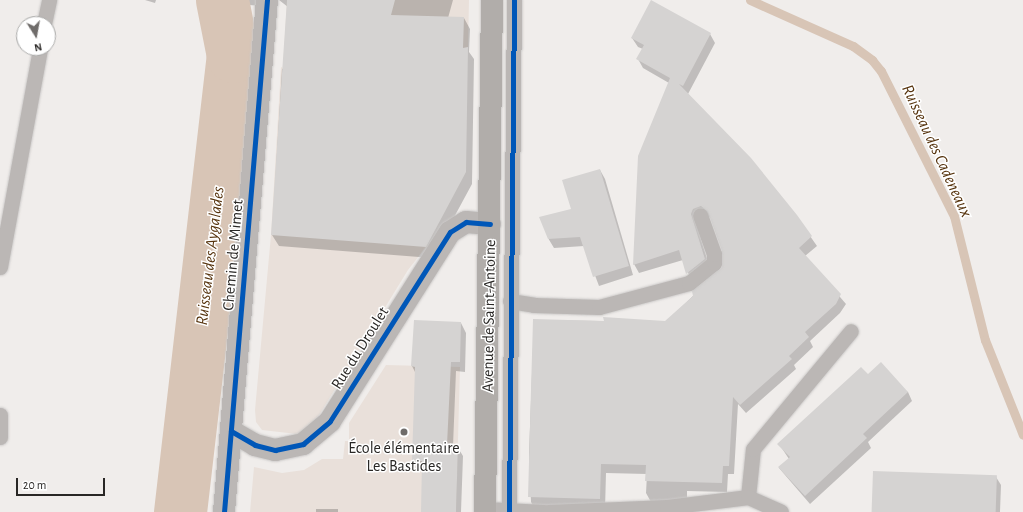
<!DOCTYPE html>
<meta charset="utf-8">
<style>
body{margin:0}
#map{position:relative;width:1023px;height:512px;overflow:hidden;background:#f0edeb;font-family:"Alegreya Sans",sans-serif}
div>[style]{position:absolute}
.built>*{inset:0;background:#e9e0da}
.shadow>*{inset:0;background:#0003;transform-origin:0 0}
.stream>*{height:9px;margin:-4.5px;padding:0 4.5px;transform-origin:4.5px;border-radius:4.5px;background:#d8c5b6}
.river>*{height:53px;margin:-26.5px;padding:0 26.5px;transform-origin:26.5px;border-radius:26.5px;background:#d8c5b6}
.building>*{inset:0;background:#d5d3d2;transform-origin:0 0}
.roads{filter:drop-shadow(0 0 1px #cbc9c8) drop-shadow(0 0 1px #cbc9c8)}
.service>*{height:15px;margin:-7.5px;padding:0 7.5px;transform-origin:7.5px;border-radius:7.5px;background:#bbb7b5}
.minor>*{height:22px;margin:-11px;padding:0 11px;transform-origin:11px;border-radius:11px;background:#bbb7b5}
.secondary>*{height:22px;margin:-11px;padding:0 11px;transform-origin:11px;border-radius:11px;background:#b1adaa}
.cycleway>*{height:5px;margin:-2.5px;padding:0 2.5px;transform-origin:2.5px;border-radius:2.5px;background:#0057b8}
.dots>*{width:11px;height:11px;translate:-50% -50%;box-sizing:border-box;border:2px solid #fff;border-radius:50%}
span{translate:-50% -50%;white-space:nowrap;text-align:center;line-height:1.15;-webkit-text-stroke:3px #fff;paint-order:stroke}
.street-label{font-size:16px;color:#292725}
.poi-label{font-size:16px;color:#292725}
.water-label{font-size:17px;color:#56330d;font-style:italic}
.north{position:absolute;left:16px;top:16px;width:40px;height:40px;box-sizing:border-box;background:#fff;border:1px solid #a9a9a8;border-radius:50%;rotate:169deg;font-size:11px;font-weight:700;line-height:16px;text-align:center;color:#292725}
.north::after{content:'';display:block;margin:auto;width:14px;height:18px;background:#6f6c6a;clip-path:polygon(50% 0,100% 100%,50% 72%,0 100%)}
.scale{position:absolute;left:16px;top:478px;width:89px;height:18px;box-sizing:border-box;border:2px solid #292725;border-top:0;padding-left:5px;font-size:12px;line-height:14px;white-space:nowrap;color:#292725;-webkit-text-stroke:3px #fff;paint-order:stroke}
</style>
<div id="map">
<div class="built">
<div style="clip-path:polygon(287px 0,469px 0,468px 47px,426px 247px,408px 270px,316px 420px,309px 429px,297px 434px,262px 430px,256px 422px,255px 410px,271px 235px,281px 67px,283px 68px)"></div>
<div style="clip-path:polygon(386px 365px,460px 367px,456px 512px,250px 512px,254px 467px,282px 473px,304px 470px,322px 459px,343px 459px,345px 441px,349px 441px,349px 423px)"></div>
</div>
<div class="shadow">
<div style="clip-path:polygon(145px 0,156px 0,155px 3px)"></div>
<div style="clip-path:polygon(246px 0,268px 0,262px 6px,249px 5px)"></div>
<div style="clip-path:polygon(279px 0,453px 0,448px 18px,464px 18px,470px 29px,469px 52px,474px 59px,472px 184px,432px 258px,279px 246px,272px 235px,282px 69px,284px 69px,288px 7px)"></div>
<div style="clip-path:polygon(710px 34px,715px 43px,688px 94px,796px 216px,817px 246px,805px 256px,846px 304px,840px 313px,810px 341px,813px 347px,794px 365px,796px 369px,746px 413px,738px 404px,734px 474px,728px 474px,727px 492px,687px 491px,687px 505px,651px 502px,646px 493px,647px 474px,606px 473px,605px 510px,536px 511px,531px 502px,529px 453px,534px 320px,666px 322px,723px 267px,723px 251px,712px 219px,707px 215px,696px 224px,710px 268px,692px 282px,683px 260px,639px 273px,634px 264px,669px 83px,643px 68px,638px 59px,643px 49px,638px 47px,632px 38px)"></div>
<div style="clip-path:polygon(600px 170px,605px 179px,633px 275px,599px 286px,584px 246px,554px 248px,548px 238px,572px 210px)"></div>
<div style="clip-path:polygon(461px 323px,466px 333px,465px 372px,456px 371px,453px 446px,457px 446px,463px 456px,461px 512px,422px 512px,423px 470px,419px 470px,413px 461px,416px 374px,412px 366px)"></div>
<div style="clip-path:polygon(868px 376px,908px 392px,912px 401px,868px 442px,871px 448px,810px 504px,779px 468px,789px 459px,779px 444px)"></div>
<div style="clip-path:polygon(996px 477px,1001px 485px,1000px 512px,873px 512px)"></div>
<div style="left:316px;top:509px;width:22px;height:3px"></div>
</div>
<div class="stream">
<div style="left:750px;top:0;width:113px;rotate:24.1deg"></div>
<div style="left:853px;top:46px;width:24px;rotate:36deg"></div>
<div style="left:872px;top:60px;width:14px;rotate:51deg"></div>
<div style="left:881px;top:71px;width:162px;rotate:63.3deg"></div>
<div style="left:954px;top:216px;width:128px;rotate:76deg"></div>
<div style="left:985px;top:340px;width:102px;rotate:68.2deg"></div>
</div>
<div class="river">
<div style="left:180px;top:512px;width:459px;rotate:-83.4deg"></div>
<div style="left:233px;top:56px;width:57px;rotate:-101.1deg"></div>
</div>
<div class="building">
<div style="clip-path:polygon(287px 0,395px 0,391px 15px,464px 17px,463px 48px,468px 47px,466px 172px,426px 247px,271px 235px)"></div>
<div style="clip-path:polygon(651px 0,711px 33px,683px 86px,679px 84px,751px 158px,797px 215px,812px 236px,799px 248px,841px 294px,836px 304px,805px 332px,809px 337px,789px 356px,792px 359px,740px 405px,733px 397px,729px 466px,723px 466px,722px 483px,645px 481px,646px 465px,601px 464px,600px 499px,528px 497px,533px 319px,604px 321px,603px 317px,665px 321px,693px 296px,692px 291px,722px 267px,722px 251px,708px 212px,701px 206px,693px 209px,691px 214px,705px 259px,686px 274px,679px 250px,633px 265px,638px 156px,670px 78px,636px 59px,644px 45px,631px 38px)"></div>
<div style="clip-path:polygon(600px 169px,629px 266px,593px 277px,580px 237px,548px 239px,539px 217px,571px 209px,562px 180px)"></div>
<div style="clip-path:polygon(414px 320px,461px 322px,460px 362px,451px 362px,447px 445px,458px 445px,456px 512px,421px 512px,422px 461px,412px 461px,415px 367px,411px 366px)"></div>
<div style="clip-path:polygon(881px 362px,908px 392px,863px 434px,867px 438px,805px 496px,778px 467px,790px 457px,777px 444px,861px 367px,868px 374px)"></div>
<div style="left:873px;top:471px;width:124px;height:41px;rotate:2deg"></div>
</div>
<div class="roads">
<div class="service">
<div style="left:44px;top:24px;width:25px;rotate:-78deg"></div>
<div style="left:0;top:267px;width:223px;rotate:-79.6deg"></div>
<div style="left:510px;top:301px;width:24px;rotate:9deg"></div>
<div style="left:534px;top:305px;width:65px;rotate:1.8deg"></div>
<div style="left:599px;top:307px;width:93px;rotate:-14.9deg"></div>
<div style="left:689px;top:283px;width:32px;rotate:-39deg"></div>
<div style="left:714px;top:263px;width:9px;rotate:-90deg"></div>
<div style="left:714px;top:254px;width:41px;rotate:-109.7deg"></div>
<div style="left:0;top:415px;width:22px;rotate:90deg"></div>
<div style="left:748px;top:497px;width:48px;rotate:-84.1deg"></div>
<div style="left:753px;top:449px;width:153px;rotate:-50.3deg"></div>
<div style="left:485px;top:509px;width:59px;rotate:2.9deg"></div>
<div style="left:509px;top:512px;width:512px;rotate:-89.44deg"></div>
<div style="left:548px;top:512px;width:119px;rotate:-2.4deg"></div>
<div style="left:667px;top:507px;width:82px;rotate:-7deg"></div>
<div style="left:748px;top:497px;width:36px;rotate:24deg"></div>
</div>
<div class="minor">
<div style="left:231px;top:431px;width:28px;rotate:30deg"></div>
<div style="left:255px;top:445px;width:21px;rotate:14deg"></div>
<div style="left:275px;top:450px;width:29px;rotate:-12deg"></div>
<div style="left:303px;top:444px;width:35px;rotate:-40deg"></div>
<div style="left:330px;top:421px;width:224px;rotate:-57.6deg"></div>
<div style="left:450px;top:232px;width:19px;rotate:-32deg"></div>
<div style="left:466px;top:222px;width:24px;rotate:5deg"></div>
<div style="left:224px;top:512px;width:514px;rotate:-85.2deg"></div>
</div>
<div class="secondary">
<div style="left:485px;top:512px;width:512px;rotate:-89.22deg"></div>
</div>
</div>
<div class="cycleway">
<div style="left:231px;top:431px;width:28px;rotate:30deg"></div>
<div style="left:255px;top:445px;width:21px;rotate:14deg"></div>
<div style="left:275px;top:450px;width:29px;rotate:-12deg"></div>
<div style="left:303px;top:444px;width:35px;rotate:-40deg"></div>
<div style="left:330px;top:421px;width:224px;rotate:-57.6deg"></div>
<div style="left:450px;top:232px;width:19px;rotate:-32deg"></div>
<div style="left:466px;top:222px;width:24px;rotate:5deg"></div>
<div style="left:224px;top:512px;width:514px;rotate:-85.2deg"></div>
<div style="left:509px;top:512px;width:512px;rotate:-89.44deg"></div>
</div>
<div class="dots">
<div style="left:404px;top:432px;background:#6f6c6a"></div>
</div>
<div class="street-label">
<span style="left:233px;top:255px;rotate:-85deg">Chemin de Mimet</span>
<span style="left:489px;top:316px;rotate:-89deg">Avenue de Saint-Antoine</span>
<span style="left:360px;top:348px;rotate:-58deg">Rue du Droulet</span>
</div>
<div class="poi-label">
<span style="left:404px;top:457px">École élémentaire<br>Les Bastides</span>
</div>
<div class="water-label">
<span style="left:937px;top:151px;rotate:65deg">Ruisseau des Cadeneaux</span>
<span style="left:210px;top:256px;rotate:-83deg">Ruisseau des Aygalades</span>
</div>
<div class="north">N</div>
<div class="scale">20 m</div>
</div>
